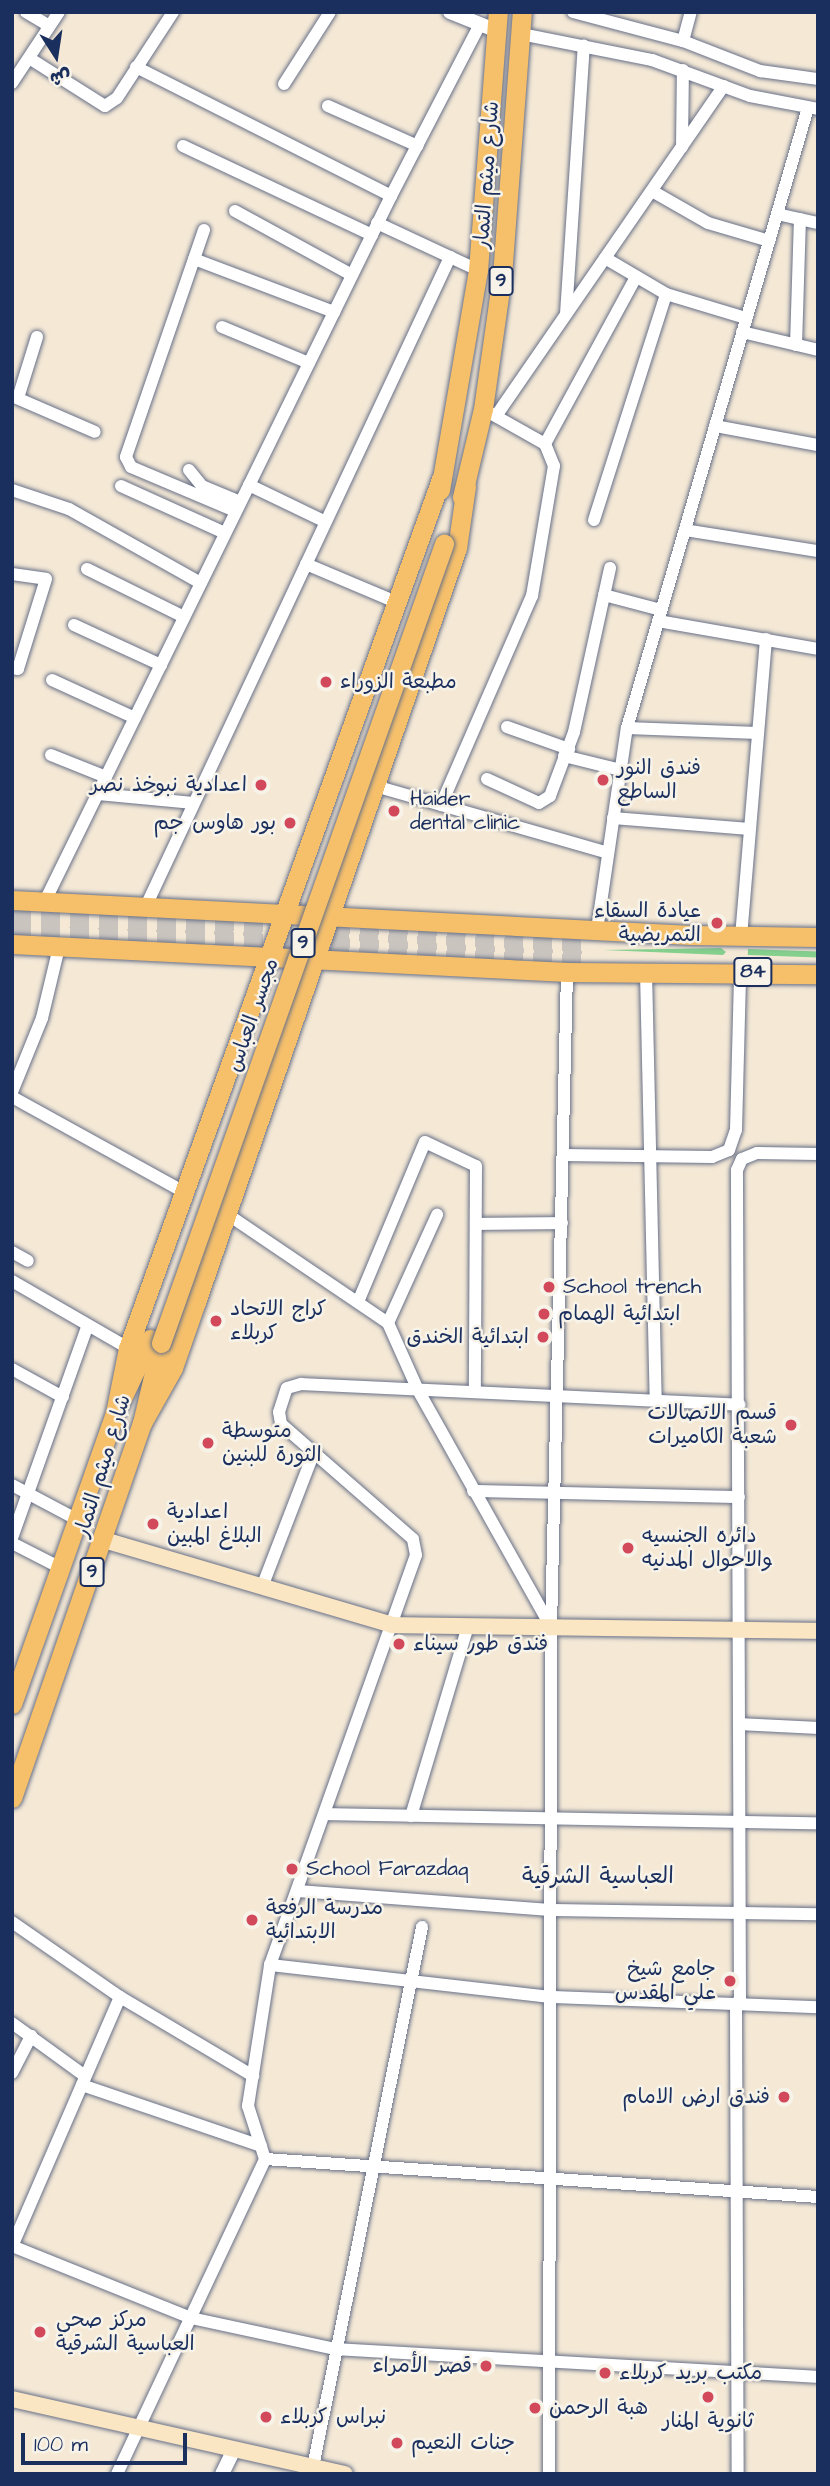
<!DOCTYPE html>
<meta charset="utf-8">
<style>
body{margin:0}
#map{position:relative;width:830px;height:2486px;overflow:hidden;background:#f5e9d6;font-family:"Architects Daughter","Playpen Sans Arabic",sans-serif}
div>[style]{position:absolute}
.green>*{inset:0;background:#85d08d;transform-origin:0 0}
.trunk-tunnel>*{height:19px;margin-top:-9.5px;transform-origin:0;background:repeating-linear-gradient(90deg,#c9c4be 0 19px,transparent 0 29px)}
.roads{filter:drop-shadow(0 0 2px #677088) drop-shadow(0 0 2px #677088)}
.minor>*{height:12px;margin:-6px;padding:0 6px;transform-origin:6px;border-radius:6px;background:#fff}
.tertiary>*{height:14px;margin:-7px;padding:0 7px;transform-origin:7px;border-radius:7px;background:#fff}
.secondary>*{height:16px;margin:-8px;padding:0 8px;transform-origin:8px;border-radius:8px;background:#fbe6c4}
.trunk>*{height:19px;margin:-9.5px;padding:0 9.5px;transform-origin:9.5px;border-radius:9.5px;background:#f6c06b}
.bridges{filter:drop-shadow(0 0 2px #677088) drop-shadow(0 0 2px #677088)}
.trunk-bridge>*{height:19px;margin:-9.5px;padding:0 9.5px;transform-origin:9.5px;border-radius:9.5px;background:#f6c06b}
.dots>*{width:19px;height:19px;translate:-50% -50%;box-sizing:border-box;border:4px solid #f7f3e8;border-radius:50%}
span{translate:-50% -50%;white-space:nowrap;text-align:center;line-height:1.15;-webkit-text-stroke:5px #f7f3e8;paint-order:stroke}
.shield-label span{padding:2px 5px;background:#f7f3e8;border:2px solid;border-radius:5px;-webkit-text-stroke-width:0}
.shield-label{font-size:19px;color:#1b2f5e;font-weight:700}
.street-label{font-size:21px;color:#1b2f5e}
.poi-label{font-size:21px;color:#1b2f5e}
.left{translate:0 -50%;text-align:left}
.right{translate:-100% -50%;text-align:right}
.neighbourhood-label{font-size:23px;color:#1b2f5e}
.frame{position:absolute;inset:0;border:14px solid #1b2f5e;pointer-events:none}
.north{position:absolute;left:21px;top:21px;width:70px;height:70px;-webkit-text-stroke:5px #f7f3e8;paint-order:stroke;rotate:168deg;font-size:19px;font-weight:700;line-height:28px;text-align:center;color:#1b2f5e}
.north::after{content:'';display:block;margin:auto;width:24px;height:32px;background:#1b2f5e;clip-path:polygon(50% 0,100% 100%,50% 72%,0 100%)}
.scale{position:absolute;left:21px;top:2433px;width:166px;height:32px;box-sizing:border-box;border:4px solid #1b2f5e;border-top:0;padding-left:9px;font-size:21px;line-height:24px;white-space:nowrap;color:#1b2f5e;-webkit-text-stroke:5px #f7f3e8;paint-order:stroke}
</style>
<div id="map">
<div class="green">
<div style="clip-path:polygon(721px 948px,726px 952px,723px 955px,603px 950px)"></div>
<div style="left:748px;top:949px;width:70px;height:6px;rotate:2deg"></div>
</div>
<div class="trunk-tunnel">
<div style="left:12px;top:915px;width:573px;rotate:2.7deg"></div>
<div style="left:12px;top:929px;width:572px;rotate:3.11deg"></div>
</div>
<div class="roads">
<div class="minor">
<div style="left:26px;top:12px;width:27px;rotate:31deg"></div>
<div style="left:573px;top:12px;width:114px;rotate:14.8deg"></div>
<div style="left:683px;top:41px;width:83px;rotate:21.3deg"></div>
<div style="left:760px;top:71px;width:59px;rotate:7.9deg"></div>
<div style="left:521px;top:34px;width:134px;rotate:11.2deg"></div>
<div style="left:652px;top:60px;width:104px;rotate:20.2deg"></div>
<div style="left:750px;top:96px;width:69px;rotate:10.8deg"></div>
<div style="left:683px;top:41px;width:30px;rotate:-75deg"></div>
<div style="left:29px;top:58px;width:90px;rotate:32.3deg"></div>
<div style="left:105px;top:106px;width:14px;rotate:-34deg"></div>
<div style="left:117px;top:98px;width:103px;rotate:-56.9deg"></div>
<div style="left:136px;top:67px;width:286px;rotate:26.8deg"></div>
<div style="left:12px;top:83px;width:85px;rotate:-56.5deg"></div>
<div style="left:284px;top:84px;width:85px;rotate:-57.4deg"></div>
<div style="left:328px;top:106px;width:98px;rotate:24deg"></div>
<div style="left:183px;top:146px;width:209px;rotate:25.2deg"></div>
<div style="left:682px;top:147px;width:77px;rotate:-89.3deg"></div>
<div style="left:652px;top:191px;width:64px;rotate:29.7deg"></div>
<div style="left:708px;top:223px;width:64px;rotate:16.4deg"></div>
<div style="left:235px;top:211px;width:133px;rotate:28.7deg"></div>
<div style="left:777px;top:214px;width:42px;rotate:12.4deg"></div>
<div style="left:377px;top:223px;width:111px;rotate:25deg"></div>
<div style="left:204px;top:230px;width:240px;rotate:109deg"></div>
<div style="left:126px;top:457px;width:11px;rotate:63deg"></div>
<div style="left:131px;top:467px;width:113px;rotate:22.9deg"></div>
<div style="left:605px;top:258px;width:71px;rotate:30.5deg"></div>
<div style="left:666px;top:294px;width:84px;rotate:16.7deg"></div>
<div style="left:194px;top:259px;width:150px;rotate:20.7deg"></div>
<div style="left:566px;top:314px;width:269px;rotate:-86.2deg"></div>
<div style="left:222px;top:327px;width:94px;rotate:22.5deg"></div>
<div style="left:742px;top:332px;width:78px;rotate:13.3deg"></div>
<div style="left:796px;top:345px;width:126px;rotate:-88.2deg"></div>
<div style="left:12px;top:396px;width:90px;rotate:23.4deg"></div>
<div style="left:18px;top:398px;width:64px;rotate:-72.7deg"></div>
<div style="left:496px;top:416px;width:401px;rotate:-55.4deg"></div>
<div style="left:715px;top:426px;width:105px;rotate:10.5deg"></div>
<div style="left:545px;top:444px;width:188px;rotate:-61.4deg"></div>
<div style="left:189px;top:470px;width:21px;rotate:51deg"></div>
<div style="left:202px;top:486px;width:41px;rotate:22.8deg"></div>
<div style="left:249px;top:485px;width:85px;rotate:25.7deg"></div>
<div style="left:121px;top:486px;width:114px;rotate:24.3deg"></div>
<div style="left:12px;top:490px;width:60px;rotate:18.4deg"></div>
<div style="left:69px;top:509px;width:151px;rotate:29.3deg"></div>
<div style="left:594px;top:520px;width:237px;rotate:-72.3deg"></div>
<div style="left:685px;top:530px;width:135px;rotate:9deg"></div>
<div style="left:306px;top:564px;width:98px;rotate:22.9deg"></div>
<div style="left:87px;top:569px;width:108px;rotate:26.3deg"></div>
<div style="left:12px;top:574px;width:34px;rotate:8deg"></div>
<div style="left:46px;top:579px;width:94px;rotate:107.3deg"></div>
<div style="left:18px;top:669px;width:6px;rotate:-171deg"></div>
<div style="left:604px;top:595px;width:59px;rotate:14.7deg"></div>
<div style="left:658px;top:621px;width:162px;rotate:9.9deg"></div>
<div style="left:74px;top:625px;width:96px;rotate:24.7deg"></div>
<div style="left:52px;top:680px;width:91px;rotate:24.6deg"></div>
<div style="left:507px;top:727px;width:66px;rotate:19.5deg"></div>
<div style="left:627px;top:728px;width:131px;rotate:2.2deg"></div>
<div style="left:51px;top:755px;width:59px;rotate:21.8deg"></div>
<div style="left:564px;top:756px;width:59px;rotate:13.8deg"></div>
<div style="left:487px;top:779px;width:57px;rotate:24.8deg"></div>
<div style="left:539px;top:803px;width:13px;rotate:-32deg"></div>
<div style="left:550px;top:796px;width:68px;rotate:-69.4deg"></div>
<div style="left:574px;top:732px;width:168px;rotate:-77.6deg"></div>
<div style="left:375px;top:786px;width:242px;rotate:16deg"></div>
<div style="left:98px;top:794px;width:96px;rotate:5.4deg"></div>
<div style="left:441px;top:805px;width:228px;rotate:-66.5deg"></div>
<div style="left:532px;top:596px;width:132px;rotate:-80.4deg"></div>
<div style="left:554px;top:466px;width:24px;rotate:-112deg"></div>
<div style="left:545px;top:444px;width:71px;rotate:-150.6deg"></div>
<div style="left:613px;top:818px;width:137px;rotate:4.6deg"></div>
<div style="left:45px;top:901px;width:785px;rotate:-63.86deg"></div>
<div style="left:391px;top:196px;width:194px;rotate:-62.6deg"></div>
<div style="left:146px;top:906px;width:717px;rotate:-64.9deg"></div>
<div style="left:597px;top:930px;width:204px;rotate:-81.6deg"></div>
<div style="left:627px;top:728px;width:646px;rotate:-73.73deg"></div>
<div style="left:741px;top:937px;width:299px;rotate:-85.2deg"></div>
<div style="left:646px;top:972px;width:429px;rotate:88.7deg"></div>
<div style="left:12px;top:1092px;width:80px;rotate:-67.9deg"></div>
<div style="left:42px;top:1018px;width:73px;rotate:-76.5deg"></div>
<div style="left:12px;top:1097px;width:196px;rotate:28.9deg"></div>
<div style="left:563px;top:1155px;width:149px;rotate:0.8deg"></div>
<div style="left:712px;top:1157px;width:18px;rotate:-22deg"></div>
<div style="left:729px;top:1150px;width:21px;rotate:-71deg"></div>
<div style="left:736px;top:1130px;width:158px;rotate:-88.5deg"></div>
<div style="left:227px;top:1214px;width:194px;rotate:34.1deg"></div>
<div style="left:388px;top:1323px;width:73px;rotate:65.9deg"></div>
<div style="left:418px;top:1390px;width:272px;rotate:60.7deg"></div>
<div style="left:476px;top:1224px;width:86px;rotate:-0.7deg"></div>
<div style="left:12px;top:1252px;width:18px;rotate:29deg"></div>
<div style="left:12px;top:1281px;width:134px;rotate:30deg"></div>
<div style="left:358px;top:1302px;width:173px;rotate:-67.3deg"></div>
<div style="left:425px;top:1142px;width:56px;rotate:25.2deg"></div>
<div style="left:476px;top:1166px;width:226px;rotate:90.3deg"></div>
<div style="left:388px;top:1323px;width:119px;rotate:-65.6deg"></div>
<div style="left:12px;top:1369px;width:58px;rotate:28.8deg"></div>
<div style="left:12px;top:1485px;width:72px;rotate:28deg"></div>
<div style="left:473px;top:1491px;width:266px;rotate:1.3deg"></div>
<div style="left:12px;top:1538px;width:226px;rotate:-70.4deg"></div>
<div style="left:12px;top:1543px;width:53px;rotate:27.1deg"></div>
<div style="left:262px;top:1587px;width:142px;rotate:-68.9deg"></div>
<div style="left:739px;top:1724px;width:79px;rotate:2.9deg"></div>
<div style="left:327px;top:1814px;width:491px;rotate:1.1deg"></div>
<div style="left:411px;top:1816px;width:198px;rotate:-73.3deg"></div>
<div style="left:298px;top:1891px;width:256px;rotate:4.3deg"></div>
<div style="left:553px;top:1910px;width:265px;rotate:0.9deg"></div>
<div style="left:12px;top:1922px;width:131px;rotate:34.8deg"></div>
<div style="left:120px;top:1997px;width:155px;rotate:30.7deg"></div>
<div style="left:270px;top:1965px;width:285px;rotate:6.5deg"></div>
<div style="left:553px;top:1997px;width:265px;rotate:2.2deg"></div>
<div style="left:120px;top:1997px;width:271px;rotate:113.4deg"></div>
<div style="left:12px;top:2246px;width:193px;rotate:21.9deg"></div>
<div style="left:191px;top:2318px;width:148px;rotate:12.1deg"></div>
<div style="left:336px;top:2349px;width:483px;rotate:3.3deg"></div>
<div style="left:736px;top:2003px;width:471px;rotate:89.8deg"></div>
<div style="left:740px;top:2003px;width:833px;rotate:-90.21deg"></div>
<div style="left:737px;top:1170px;width:12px;rotate:-66deg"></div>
<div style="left:742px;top:1159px;width:16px;rotate:-22deg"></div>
<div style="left:757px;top:1153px;width:61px;rotate:0.9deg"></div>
<div style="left:12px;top:2023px;width:90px;rotate:36deg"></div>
<div style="left:12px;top:2073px;width:42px;rotate:-62.8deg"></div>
<div style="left:82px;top:2085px;width:189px;rotate:18.8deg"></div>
<div style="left:265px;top:2159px;width:554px;rotate:3.93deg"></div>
<div style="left:313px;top:2467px;width:551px;rotate:-78.59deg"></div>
<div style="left:117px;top:2474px;width:348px;rotate:-64.8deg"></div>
<div style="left:265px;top:2159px;width:56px;rotate:-107.8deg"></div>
<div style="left:248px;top:2106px;width:143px;rotate:-81.1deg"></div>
<div style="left:270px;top:1965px;width:435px;rotate:-70.4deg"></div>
<div style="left:416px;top:1555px;width:16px;rotate:-101deg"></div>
<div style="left:413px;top:1539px;width:175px;rotate:-138.9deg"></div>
<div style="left:281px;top:1424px;width:12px;rotate:-99deg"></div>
<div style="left:279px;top:1412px;width:25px;rotate:-72deg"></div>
<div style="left:287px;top:1388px;width:15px;rotate:-16deg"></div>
<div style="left:301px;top:1384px;width:439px;rotate:2.7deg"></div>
<div style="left:549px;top:2474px;width:847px;rotate:-89.86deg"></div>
<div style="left:551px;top:1627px;width:655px;rotate:-88.6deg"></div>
</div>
<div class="tertiary">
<div style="left:450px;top:12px;width:51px;rotate:22deg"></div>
<div style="left:222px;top:2474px;width:28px;rotate:-64deg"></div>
</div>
<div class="secondary">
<div style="left:104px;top:1540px;width:300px;rotate:16.4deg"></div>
<div style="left:392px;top:1625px;width:426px;rotate:0.8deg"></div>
<div style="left:12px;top:2399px;width:341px;rotate:12.7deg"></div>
</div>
<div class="trunk">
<div style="left:440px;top:490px;width:223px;rotate:-80.2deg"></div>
<div style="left:478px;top:270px;width:259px;rotate:-85.6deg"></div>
<div style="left:462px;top:497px;width:90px;rotate:-76.6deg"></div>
<div style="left:483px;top:409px;width:134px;rotate:-81.9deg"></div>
<div style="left:502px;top:276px;width:265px;rotate:-85.7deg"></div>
<div style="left:12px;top:900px;width:680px;rotate:2.95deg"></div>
<div style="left:691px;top:935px;width:127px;rotate:0.9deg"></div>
<div style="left:12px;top:944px;width:556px;rotate:2.89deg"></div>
<div style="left:567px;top:972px;width:251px;rotate:0.5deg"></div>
<div style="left:115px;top:1413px;width:66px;rotate:-78.7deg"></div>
<div style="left:128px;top:1348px;width:924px;rotate:-70.19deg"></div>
<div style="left:142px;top:1423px;width:63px;rotate:-60.6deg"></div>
<div style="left:173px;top:1368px;width:67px;rotate:-70.8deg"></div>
<div style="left:195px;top:1305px;width:801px;rotate:-70.91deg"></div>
<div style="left:457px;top:548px;width:63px;rotate:-81.7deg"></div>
<div style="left:12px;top:1704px;width:309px;rotate:-70.5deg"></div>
<div style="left:115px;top:1413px;width:82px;rotate:-64.7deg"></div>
<div style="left:12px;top:1798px;width:397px;rotate:-70.9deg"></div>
<div style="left:142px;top:1423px;width:82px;rotate:-76.6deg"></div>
</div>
</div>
<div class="bridges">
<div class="trunk-bridge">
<div style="left:161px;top:1343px;width:848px;rotate:-70.5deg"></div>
</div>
</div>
<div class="dots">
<div style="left:326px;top:682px;background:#d1495b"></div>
<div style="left:603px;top:780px;background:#d1495b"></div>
<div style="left:261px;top:785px;background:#d1495b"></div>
<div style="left:394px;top:811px;background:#d1495b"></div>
<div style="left:290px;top:823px;background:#d1495b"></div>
<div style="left:717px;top:923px;background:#d1495b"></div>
<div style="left:549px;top:1287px;background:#d1495b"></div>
<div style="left:544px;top:1314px;background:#d1495b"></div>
<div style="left:216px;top:1321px;background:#d1495b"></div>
<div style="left:543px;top:1337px;background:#d1495b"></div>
<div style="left:791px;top:1425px;background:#d1495b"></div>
<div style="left:208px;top:1443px;background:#d1495b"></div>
<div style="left:153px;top:1524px;background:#d1495b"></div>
<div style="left:628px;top:1548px;background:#d1495b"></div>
<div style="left:399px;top:1644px;background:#d1495b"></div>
<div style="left:292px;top:1869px;background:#d1495b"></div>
<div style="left:252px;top:1920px;background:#d1495b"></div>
<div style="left:730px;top:1981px;background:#d1495b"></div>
<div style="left:784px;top:2097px;background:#d1495b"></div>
<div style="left:40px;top:2332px;background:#d1495b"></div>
<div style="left:486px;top:2366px;background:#d1495b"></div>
<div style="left:605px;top:2373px;background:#d1495b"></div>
<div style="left:708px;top:2397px;background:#d1495b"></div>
<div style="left:535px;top:2408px;background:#d1495b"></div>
<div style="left:266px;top:2417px;background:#d1495b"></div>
<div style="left:397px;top:2443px;background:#d1495b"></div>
</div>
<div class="shield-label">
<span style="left:501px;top:281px">9</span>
<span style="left:303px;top:943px">9</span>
<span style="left:753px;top:972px">84</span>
<span style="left:92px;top:1572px">9</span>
</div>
<div class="street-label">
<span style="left:487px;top:175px;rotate:-86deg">شارع ميثم التمار</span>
<span style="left:253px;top:1015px;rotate:-71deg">مجسر العباس</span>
<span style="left:103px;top:1466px;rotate:-73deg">شارع ميثم التمار</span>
</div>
<div class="poi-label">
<span class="left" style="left:340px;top:682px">مطبعة الزوراء</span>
<span class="left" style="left:617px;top:780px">فندق النور<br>الساطع</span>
<span class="right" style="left:247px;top:785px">اعدادية نبوخذ نصر</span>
<span class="left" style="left:410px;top:811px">Haider<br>dental clinic</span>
<span class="right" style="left:276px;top:823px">بور هاوس جم</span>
<span class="right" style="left:701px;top:923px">عيادة السقاء<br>التمريضية</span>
<span class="left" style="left:563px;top:1287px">School trench</span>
<span class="left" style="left:230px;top:1321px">كراج الاتحاد<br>كربلاء</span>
<span class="left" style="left:558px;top:1314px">ابتدائية الهمام</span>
<span class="right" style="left:529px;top:1337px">ابتدائية الخندق</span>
<span class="right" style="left:777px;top:1425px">قسم الاتصالات<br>شعبة الكاميرات</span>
<span class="left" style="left:222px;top:1443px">متوسطة<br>الثورة للبنين</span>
<span class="left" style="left:167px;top:1524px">اعدادية<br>البلاغ المبين</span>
<span class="left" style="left:642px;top:1548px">دائره الجنسيه<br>والاحوال المدنيه</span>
<span class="left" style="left:413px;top:1644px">فندق طور سيناء</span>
<span class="left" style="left:306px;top:1869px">School Farazdaq</span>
<span class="left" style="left:266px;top:1920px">مدرسة الرفعة<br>الابتدائية</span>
<span class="right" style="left:716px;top:1981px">جامع شيخ<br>علي المقدس</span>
<span class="right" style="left:770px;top:2097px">فندق ارض الامام</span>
<span class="left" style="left:56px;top:2332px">مركز صحي<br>العباسية الشرقية</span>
<span class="right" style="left:472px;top:2366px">قصر الأمراء</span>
<span class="left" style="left:619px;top:2373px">مكتب بريد كربلاء</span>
<span class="left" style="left:549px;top:2408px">هبة الرحمن</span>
<span class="left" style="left:280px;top:2417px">نبراس كربلاء</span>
<span style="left:708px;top:2421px">ثانوية المنار</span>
<span class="left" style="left:411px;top:2443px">جنات النعيم</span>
</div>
<div class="neighbourhood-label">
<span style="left:598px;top:1876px">العباسية الشرقية</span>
</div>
<div class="frame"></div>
<div class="north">ش</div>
<div class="scale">100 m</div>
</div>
